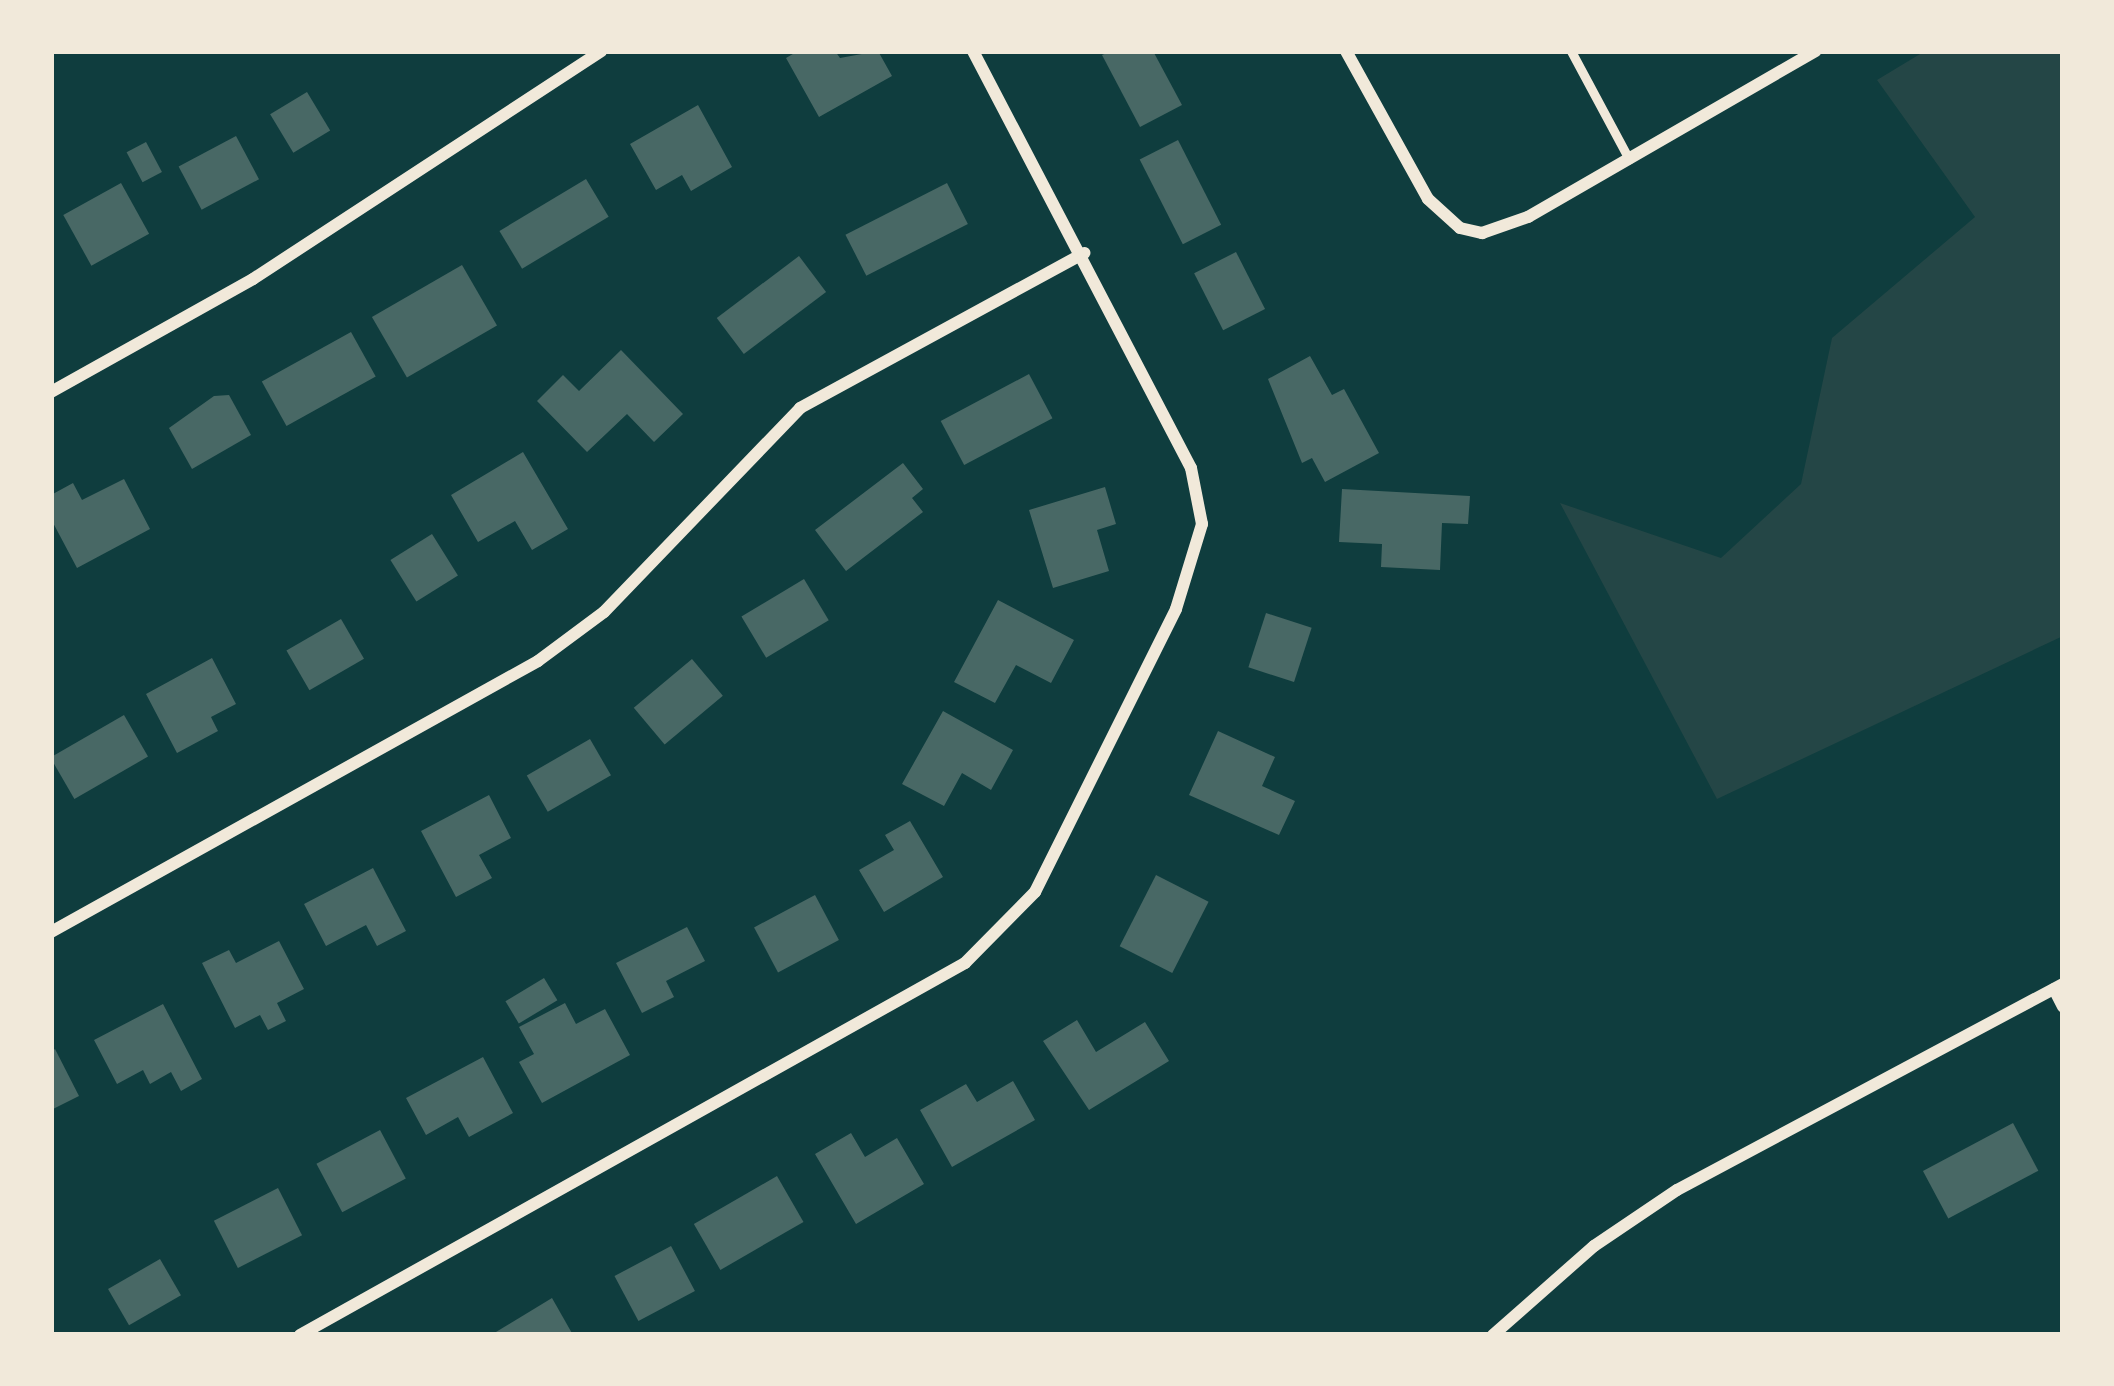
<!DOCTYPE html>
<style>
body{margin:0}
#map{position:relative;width:2114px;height:1386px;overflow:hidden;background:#0f3d3e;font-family:Commissioner,sans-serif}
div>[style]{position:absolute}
.green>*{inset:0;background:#244646}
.building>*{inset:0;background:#486865;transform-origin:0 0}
.service>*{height:9px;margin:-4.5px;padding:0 4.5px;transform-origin:4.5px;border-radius:4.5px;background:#f1e9da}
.minor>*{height:12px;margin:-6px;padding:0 6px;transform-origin:6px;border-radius:6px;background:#f1e9da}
span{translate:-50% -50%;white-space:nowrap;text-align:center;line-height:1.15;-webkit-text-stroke:9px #f1e9da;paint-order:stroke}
.frame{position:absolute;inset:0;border:54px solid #f1e9da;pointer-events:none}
</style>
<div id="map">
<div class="green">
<div style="clip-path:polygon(1925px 51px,2063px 51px,2063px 636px,1717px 799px,1560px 503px,1721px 558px,1801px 484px,1832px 338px,1975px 217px,1877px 80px)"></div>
</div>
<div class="building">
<div style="clip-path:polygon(798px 51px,835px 51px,840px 58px,878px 51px,892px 76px,819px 117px,786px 58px)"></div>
<div style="clip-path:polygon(1111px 51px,1153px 51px,1182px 105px,1140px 127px,1102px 55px)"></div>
<div style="left:307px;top:92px;width:45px;height:43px;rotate:59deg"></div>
<div style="clip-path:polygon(698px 105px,732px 167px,691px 191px,682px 175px,656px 190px,630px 144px)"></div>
<div style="left:236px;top:136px;width:49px;height:65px;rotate:62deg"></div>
<div style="left:1178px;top:140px;width:95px;height:43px;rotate:63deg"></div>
<div style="left:146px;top:142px;width:34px;height:22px;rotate:62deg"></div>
<div style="left:586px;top:179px;width:44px;height:101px;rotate:59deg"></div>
<div style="left:121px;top:183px;width:58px;height:66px;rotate:61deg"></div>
<div style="left:947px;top:183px;width:46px;height:114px;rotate:63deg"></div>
<div style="left:1236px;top:252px;width:64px;height:47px;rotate:63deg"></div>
<div style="left:799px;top:256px;width:45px;height:103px;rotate:53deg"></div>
<div style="left:462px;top:265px;width:70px;height:104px;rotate:60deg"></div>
<div style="left:351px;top:332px;width:51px;height:102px;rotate:61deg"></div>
<div style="clip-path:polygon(621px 350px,683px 414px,654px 442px,627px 414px,587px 452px,537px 401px,563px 375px,579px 391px)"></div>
<div style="clip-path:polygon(1310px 356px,1332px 395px,1344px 389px,1379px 453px,1325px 482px,1312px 458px,1302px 463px,1268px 379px)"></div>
<div style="left:1029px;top:374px;width:50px;height:100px;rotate:62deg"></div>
<div style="clip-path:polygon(229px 395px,251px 435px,192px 469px,169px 428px,214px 396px)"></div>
<div style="clip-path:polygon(523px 452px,568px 529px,532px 550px,515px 521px,478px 542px,451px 495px)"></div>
<div style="clip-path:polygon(903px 463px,923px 489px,912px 498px,923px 512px,846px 571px,815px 530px)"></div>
<div style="clip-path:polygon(124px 479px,150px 529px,77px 568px,51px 519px,51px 495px,73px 483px,82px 500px)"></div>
<div style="clip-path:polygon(1105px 487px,1116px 524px,1097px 530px,1109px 571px,1053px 588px,1029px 510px)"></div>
<div style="clip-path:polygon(1342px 489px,1470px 496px,1468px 524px,1442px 523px,1440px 570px,1381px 567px,1382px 544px,1339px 542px)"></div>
<div style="left:432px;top:534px;width:49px;height:49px;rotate:58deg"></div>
<div style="left:804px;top:579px;width:48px;height:73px;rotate:59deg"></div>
<div style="clip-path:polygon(998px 600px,1074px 640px,1051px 683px,1016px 665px,995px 703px,954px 682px)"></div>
<div style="left:1266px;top:613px;width:48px;height:57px;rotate:18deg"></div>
<div style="left:341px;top:619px;width:46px;height:63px;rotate:60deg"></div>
<div style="clip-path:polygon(212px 658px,236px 704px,211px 717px,218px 731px,177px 753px,146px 694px)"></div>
<div style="left:692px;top:659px;width:48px;height:76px;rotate:50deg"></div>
<div style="clip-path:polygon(943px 711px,1013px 750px,991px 790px,962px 773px,944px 806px,902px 784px)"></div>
<div style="left:124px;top:715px;width:48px;height:85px;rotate:60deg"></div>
<div style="clip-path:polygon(1218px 731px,1275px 757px,1262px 786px,1295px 801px,1279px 835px,1189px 795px)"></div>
<div style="left:590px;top:739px;width:42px;height:73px;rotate:60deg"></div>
<div style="clip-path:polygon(489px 795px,511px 838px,479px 855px,492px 878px,456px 897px,421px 831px)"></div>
<div style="clip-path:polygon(910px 821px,943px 877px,884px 912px,859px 870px,894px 850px,885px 835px)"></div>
<div style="clip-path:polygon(373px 868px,406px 931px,377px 946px,366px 925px,326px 946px,304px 904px)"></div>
<div style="left:1156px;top:875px;width:59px;height:80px;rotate:27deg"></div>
<div style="left:815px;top:895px;width:51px;height:69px;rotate:62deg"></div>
<div style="clip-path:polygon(687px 927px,705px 961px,666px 981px,674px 997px,642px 1013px,616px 963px)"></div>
<div style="clip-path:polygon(279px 941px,304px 989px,277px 1003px,286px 1021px,268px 1030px,260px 1015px,235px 1028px,202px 963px,229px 950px,236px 963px)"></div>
<div style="left:544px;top:978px;width:26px;height:45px;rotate:59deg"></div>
<div style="clip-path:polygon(565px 1003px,576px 1024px,605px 1009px,630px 1055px,542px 1103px,519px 1062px,534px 1054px,519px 1027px)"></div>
<div style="clip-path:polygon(163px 1004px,202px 1079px,181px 1091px,171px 1072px,150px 1084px,143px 1070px,117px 1084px,94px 1040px)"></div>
<div style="clip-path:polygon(1077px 1020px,1096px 1052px,1145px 1022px,1169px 1061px,1089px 1110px,1043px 1041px)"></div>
<div style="clip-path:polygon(55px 1049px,79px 1096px,51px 1110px,51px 1052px)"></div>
<div style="clip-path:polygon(483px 1057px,513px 1113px,469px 1137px,458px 1117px,426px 1135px,406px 1098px)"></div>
<div style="clip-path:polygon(1013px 1081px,1035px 1120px,952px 1167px,920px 1110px,966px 1084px,977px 1102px)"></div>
<div style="left:2013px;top:1123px;width:54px;height:102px;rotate:62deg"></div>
<div style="left:380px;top:1130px;width:55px;height:72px;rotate:62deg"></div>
<div style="clip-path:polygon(851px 1133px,865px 1157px,897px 1138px,924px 1184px,856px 1224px,815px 1154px)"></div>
<div style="left:777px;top:1176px;width:53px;height:96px;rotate:60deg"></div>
<div style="left:278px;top:1188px;width:53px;height:72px;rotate:63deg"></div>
<div style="left:671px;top:1246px;width:51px;height:64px;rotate:62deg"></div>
<div style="left:160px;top:1259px;width:42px;height:60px;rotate:60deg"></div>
<div style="clip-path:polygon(552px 1298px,573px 1335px,491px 1335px)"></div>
</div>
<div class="service">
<div style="left:1571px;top:51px;width:123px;rotate:61.8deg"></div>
</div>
<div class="minor">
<div style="left:1346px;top:51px;width:169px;rotate:61deg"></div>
<div style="left:1428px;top:199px;width:43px;rotate:42.2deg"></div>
<div style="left:1460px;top:228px;width:23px;rotate:13deg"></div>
<div style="left:1482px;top:233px;width:49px;rotate:-19.2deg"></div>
<div style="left:1528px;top:217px;width:332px;rotate:-30deg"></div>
<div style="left:51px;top:392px;width:231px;rotate:-29.2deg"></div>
<div style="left:253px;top:279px;width:416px;rotate:-33.2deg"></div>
<div style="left:51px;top:932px;width:557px;rotate:-29.09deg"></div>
<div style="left:538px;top:661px;width:82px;rotate:-36.6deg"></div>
<div style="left:604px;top:612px;width:283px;rotate:-46.1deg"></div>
<div style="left:800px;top:408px;width:324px;rotate:-28.6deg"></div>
<div style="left:2054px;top:989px;width:20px;rotate:63deg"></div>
<div style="left:300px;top:1335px;width:762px;rotate:-29.22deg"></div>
<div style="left:965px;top:963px;width:100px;rotate:-45.4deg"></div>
<div style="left:1035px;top:892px;width:316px;rotate:-63.5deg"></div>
<div style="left:1176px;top:609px;width:89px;rotate:-73deg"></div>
<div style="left:1202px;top:524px;width:57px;rotate:-101.1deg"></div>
<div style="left:1191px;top:468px;width:471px;rotate:-117.6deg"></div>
<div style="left:1493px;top:1335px;width:135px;rotate:-41.4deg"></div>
<div style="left:1594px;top:1246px;width:100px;rotate:-34deg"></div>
<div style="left:1677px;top:1190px;width:438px;rotate:-28.1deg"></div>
</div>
<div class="frame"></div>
</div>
